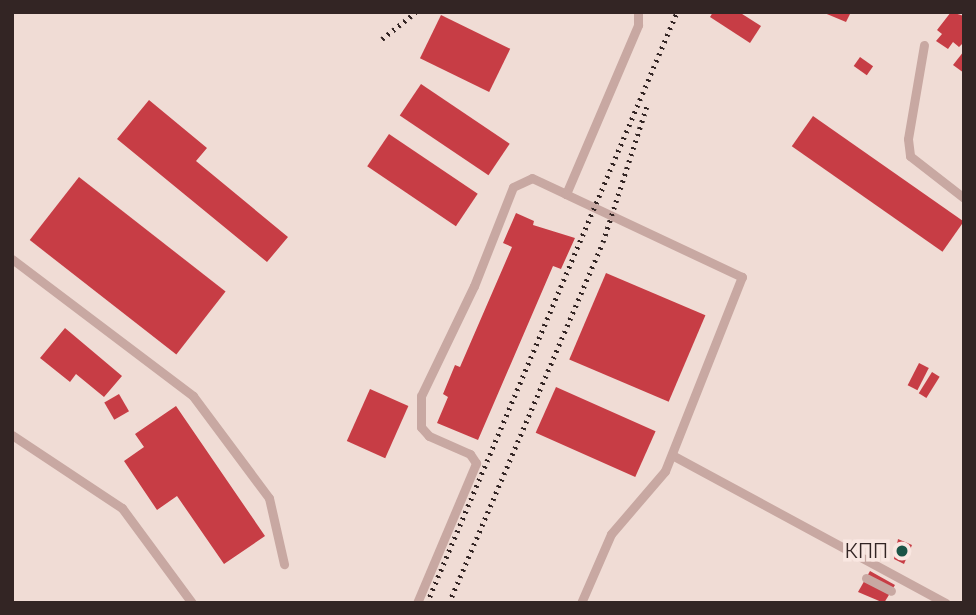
<!DOCTYPE html>
<meta charset="utf-8">
<style>
body{margin:0}
#map{position:relative;width:976px;height:615px;overflow:hidden;background:#f0dcd5;font-family:Raleway,sans-serif}
div>[style]{position:absolute}
.building>*{inset:0;background:#c73d45;transform-origin:0 0}
.service>*{height:9px;margin:-4.5px;padding:0 4.5px;transform-origin:4.5px;border-radius:4.5px;background:#c8a8a2}
.rail>*{height:5px;margin-top:-2.5px;transform-origin:0;background:repeating-linear-gradient(90deg,#332524 0 2px,transparent 0 7px)}
.dots>*{width:19px;height:19px;translate:-50% -50%;box-sizing:border-box;border:4px solid #f9e7e1;border-radius:50%}
span{translate:-50% -50%;white-space:nowrap;text-align:center;line-height:1.15;-webkit-text-stroke:7px #f9e7e1;paint-order:stroke}
.poi-label{font-size:21px;color:#332524}
.right{translate:-100% -50%;text-align:right}
.frame{position:absolute;inset:0;border:14px solid #332524;pointer-events:none}
</style>
<div id="map">
<div class="building">
<div style="clip-path:polygon(713px 12px,739px 12px,761px 26px,750px 43px,710px 17px)"></div>
<div style="clip-path:polygon(822px 12px,851px 12px,846px 22px)"></div>
<div style="clip-path:polygon(951px 12px,964px 16px,964px 42px,959px 47px,953px 42px,948px 49px,936px 41px,942px 34px,937px 30px)"></div>
<div style="left:441px;top:15px;width:77px;height:48px;rotate:26deg"></div>
<div style="clip-path:polygon(964px 51px,964px 73px,953px 65px)"></div>
<div style="left:860px;top:57px;width:16px;height:11px;rotate:35deg"></div>
<div style="left:421px;top:84px;width:107px;height:38px;rotate:34deg"></div>
<div style="clip-path:polygon(149px 100px,207px 148px,196px 161px,288px 237px,267px 262px,117px 139px)"></div>
<div style="left:813px;top:116px;width:184px;height:37px;rotate:35deg"></div>
<div style="left:389px;top:134px;width:107px;height:39px;rotate:34deg"></div>
<div style="left:79px;top:177px;width:186px;height:80px;rotate:38deg"></div>
<div style="clip-path:polygon(516px 213px,534px 221px,533px 225px,575px 238px,561px 269px,553px 266px,478px 440px,437px 423px,448px 397px,443px 394px,455px 365px,460px 367px,512px 247px,503px 243px)"></div>
<div style="left:606px;top:273px;width:108px;height:94px;rotate:23deg"></div>
<div style="clip-path:polygon(65px 328px,122px 376px,104px 397px,76px 374px,70px 382px,40px 358px)"></div>
<div style="left:919px;top:363px;width:11px;height:25px;rotate:27deg"></div>
<div style="left:932px;top:372px;width:9px;height:25px;rotate:32deg"></div>
<div style="left:556px;top:387px;width:109px;height:50px;rotate:24deg"></div>
<div style="left:370px;top:389px;width:42px;height:57px;rotate:24deg"></div>
<div style="left:119px;top:394px;width:20px;height:17px;rotate:60deg"></div>
<div style="clip-path:polygon(176px 406px,265px 536px,224px 564px,177px 496px,157px 510px,124px 461px,144px 447px,135px 434px)"></div>
<div style="clip-path:polygon(898px 539px,912px 545px,904px 564px,894px 559px)"></div>
<div style="clip-path:polygon(870px 571px,895px 585px,884px 603px,858px 592px)"></div>
</div>
<div class="service">
<div style="left:924px;top:45px;width:95px;rotate:99.7deg"></div>
<div style="left:908px;top:139px;width:17px;rotate:83deg"></div>
<div style="left:910px;top:156px;width:68px;rotate:37.9deg"></div>
<div style="left:12px;top:259px;width:227px;rotate:37.1deg"></div>
<div style="left:193px;top:396px;width:127px;rotate:53.3deg"></div>
<div style="left:269px;top:498px;width:68px;rotate:77.2deg"></div>
<div style="left:12px;top:435px;width:132px;rotate:33.6deg"></div>
<div style="left:122px;top:508px;width:118px;rotate:53.6deg"></div>
<div style="left:672px;top:455px;width:311px;rotate:28.4deg"></div>
<div style="left:866px;top:578px;width:28px;rotate:27deg"></div>
<div style="left:417px;top:603px;width:152px;rotate:-67.1deg"></div>
<div style="left:476px;top:463px;width:11px;rotate:-124deg"></div>
<div style="left:470px;top:454px;width:45px;rotate:-156.3deg"></div>
<div style="left:429px;top:436px;width:12px;rotate:-132deg"></div>
<div style="left:421px;top:427px;width:31px;rotate:-90deg"></div>
<div style="left:421px;top:396px;width:122px;rotate:-64.3deg"></div>
<div style="left:474px;top:286px;width:106px;rotate:-68.5deg"></div>
<div style="left:513px;top:187px;width:21px;rotate:-25deg"></div>
<div style="left:532px;top:178px;width:38px;rotate:25deg"></div>
<div style="left:581px;top:603px;width:75px;rotate:-66.5deg"></div>
<div style="left:611px;top:534px;width:83px;rotate:-49.4deg"></div>
<div style="left:665px;top:471px;width:209px;rotate:-68.4deg"></div>
<div style="left:742px;top:277px;width:195px;rotate:-154.8deg"></div>
<div style="left:566px;top:194px;width:184px;rotate:-66.9deg"></div>
<div style="left:638px;top:25px;width:13px;rotate:-90deg"></div>
</div>
<div class="rail">
<div style="left:382px;top:39px;width:43px;rotate:-38.5deg"></div>
<div style="left:427px;top:603px;width:642px;rotate:-67.07deg"></div>
<div style="left:449px;top:603px;width:392px;rotate:-66.9deg"></div>
<div style="left:603px;top:242px;width:143px;rotate:-72.1deg"></div>
</div>
<div class="dots">
<div style="left:902px;top:551px;background:#1a5446"></div>
</div>
<div class="poi-label">
<span class="right" style="left:888px;top:551px">КПП</span>
</div>
<div class="frame"></div>
</div>
